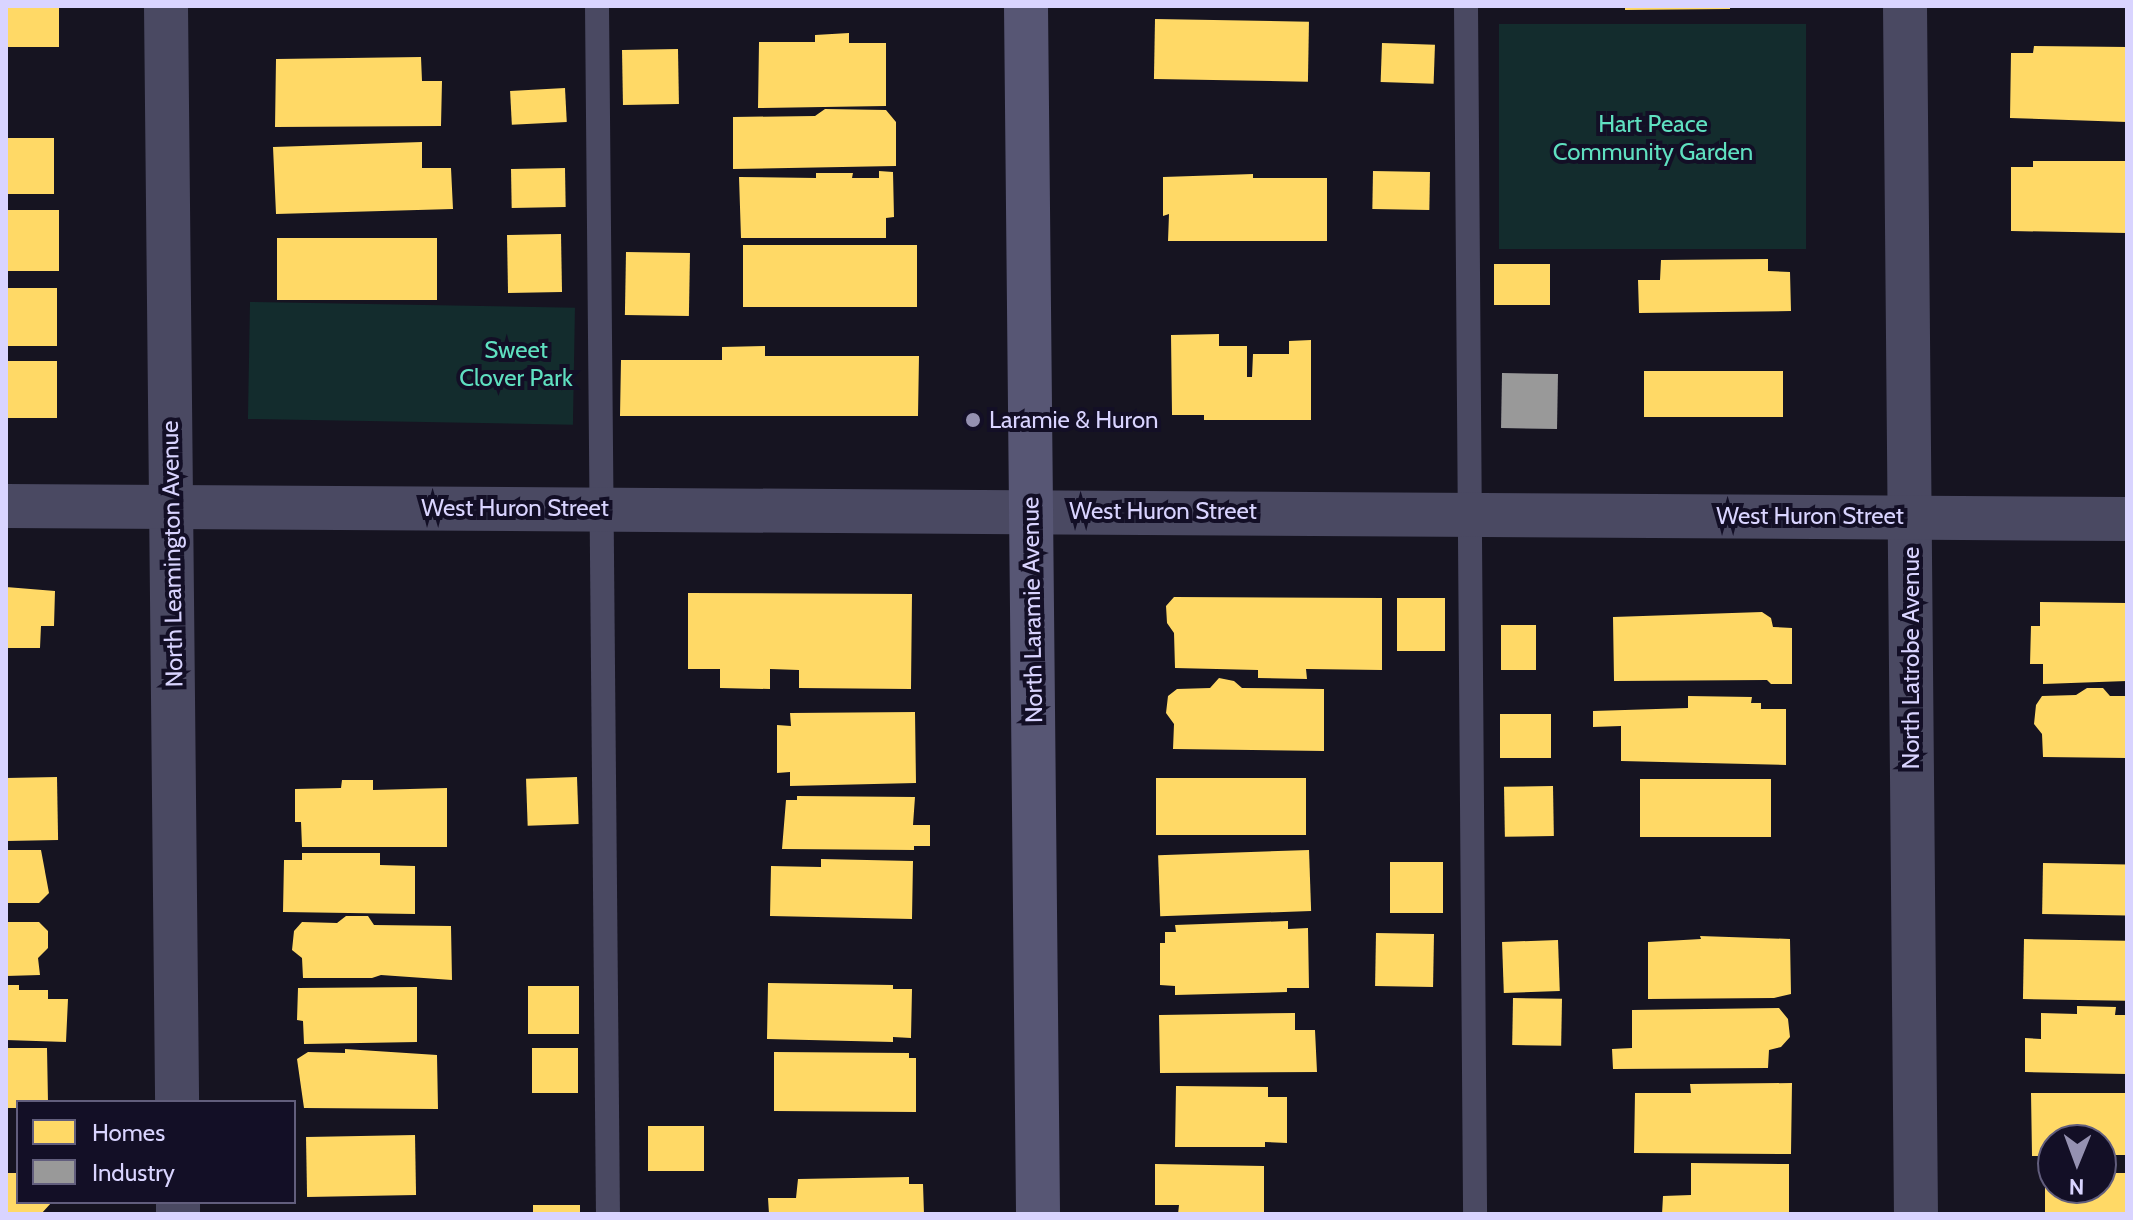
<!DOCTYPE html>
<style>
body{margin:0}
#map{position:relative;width:2133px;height:1220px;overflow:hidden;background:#161421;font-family:Cabin,sans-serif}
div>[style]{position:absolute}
.green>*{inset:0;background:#132c2d;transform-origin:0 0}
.homes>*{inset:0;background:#ffd966;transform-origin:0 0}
.industry>*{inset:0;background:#999;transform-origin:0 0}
.lane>*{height:24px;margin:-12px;padding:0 12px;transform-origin:12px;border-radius:12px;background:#4a4962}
.street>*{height:44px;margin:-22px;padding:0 22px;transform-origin:22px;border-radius:22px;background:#4a4962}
.secondary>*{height:44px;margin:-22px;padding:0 22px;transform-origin:22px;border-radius:22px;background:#575674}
.dots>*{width:22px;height:22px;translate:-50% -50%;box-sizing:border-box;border:4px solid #130f26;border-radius:50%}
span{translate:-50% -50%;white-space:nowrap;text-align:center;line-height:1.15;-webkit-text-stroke:8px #130f26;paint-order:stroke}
.park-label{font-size:24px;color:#5fe0c0}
.poi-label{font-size:24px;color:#d9d4ff}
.left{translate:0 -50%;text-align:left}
.street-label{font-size:24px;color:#d9d4ff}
.frame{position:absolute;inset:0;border:8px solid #d9d4ff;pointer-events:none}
.legend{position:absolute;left:16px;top:1100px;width:280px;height:104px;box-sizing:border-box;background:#130f26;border:2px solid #625e7d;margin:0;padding:10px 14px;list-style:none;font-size:24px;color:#d9d4ff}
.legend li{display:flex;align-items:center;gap:16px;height:40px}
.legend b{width:40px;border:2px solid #625e7d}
.north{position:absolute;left:2037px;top:1124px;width:80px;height:80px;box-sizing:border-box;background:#130f26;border:2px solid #625e7d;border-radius:50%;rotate:181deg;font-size:22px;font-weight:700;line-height:32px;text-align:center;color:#d9d4ff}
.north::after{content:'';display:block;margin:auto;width:28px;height:36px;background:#9591b1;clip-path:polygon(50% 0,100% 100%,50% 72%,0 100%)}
</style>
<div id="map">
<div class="green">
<div style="left:1806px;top:24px;width:225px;height:307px;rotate:90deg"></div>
<div style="left:250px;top:302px;width:325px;height:117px;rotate:1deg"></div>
</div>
<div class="homes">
<div style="left:6px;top:6px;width:53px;height:41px"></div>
<div style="clip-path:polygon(1625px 6px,1730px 6px,1730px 9px,1625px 10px)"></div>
<div style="left:1155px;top:19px;width:154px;height:60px;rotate:1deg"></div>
<div style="clip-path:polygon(849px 33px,849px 43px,886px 43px,886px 106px,758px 108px,759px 42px,815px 42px,815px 35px)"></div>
<div style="left:1382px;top:43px;width:53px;height:39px;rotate:2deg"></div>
<div style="clip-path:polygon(2034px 46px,2127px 47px,2127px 122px,2010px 118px,2011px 53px,2033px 53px)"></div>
<div style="left:678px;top:49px;width:55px;height:56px;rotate:89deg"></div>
<div style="clip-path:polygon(421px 57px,422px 81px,442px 81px,441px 126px,275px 127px,276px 59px)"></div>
<div style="left:565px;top:88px;width:34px;height:55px;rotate:87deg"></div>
<div style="clip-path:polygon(825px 109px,886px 110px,896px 122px,896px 166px,733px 169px,733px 117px,815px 116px)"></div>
<div style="left:54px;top:138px;width:56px;height:48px;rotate:90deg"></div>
<div style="clip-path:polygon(422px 142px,422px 168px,451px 168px,453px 209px,276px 214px,273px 147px)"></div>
<div style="clip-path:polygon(2033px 161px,2127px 161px,2127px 233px,2011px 231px,2011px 167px,2033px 167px)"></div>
<div style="left:565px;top:168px;width:39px;height:54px;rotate:89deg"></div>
<div style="clip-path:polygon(879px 171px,893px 172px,894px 217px,886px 218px,886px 238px,741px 238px,739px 177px,816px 178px,816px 173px,853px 173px,852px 178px,879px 178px)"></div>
<div style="left:1373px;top:171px;width:57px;height:38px;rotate:1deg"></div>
<div style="clip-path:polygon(1253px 174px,1253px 178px,1327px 178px,1327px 241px,1168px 241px,1169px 214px,1163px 216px,1163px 177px)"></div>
<div style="left:6px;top:210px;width:53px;height:61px"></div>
<div style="left:561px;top:234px;width:58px;height:54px;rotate:89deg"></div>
<div style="left:277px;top:238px;width:160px;height:62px"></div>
<div style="left:743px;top:245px;width:174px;height:62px"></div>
<div style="left:626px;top:252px;width:64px;height:63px;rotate:1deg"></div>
<div style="clip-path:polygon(1768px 259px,1768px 271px,1790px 272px,1791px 311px,1639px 313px,1638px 280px,1660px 280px,1661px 260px)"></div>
<div style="left:1550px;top:264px;width:41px;height:56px;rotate:90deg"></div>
<div style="left:6px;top:288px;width:51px;height:58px"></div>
<div style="clip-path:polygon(1219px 334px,1219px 346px,1247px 346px,1247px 377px,1252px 377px,1253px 354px,1289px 354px,1289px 341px,1311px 340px,1311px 420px,1204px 420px,1204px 415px,1172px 415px,1171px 335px)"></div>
<div style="clip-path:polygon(765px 346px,765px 356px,919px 356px,918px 416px,620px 416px,621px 360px,722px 360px,722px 347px)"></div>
<div style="left:6px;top:361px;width:51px;height:57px"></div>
<div style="left:1644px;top:371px;width:139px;height:46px"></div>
<div style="clip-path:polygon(6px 587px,55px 591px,54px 626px,41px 626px,40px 648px,6px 648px)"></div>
<div style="clip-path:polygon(688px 593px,912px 594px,911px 689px,799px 688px,799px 670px,770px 669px,770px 689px,720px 688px,720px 669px,688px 669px)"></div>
<div style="clip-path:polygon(1174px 597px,1382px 598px,1382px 670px,1306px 669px,1307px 679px,1258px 678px,1258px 670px,1175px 668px,1174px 633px,1167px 623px,1166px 606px)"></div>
<div style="left:1397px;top:598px;width:48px;height:53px"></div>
<div style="clip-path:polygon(2040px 602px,2127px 603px,2127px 681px,2043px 684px,2043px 664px,2030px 664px,2031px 626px,2040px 626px)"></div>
<div style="clip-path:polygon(1762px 612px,1771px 618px,1773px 627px,1792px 628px,1792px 684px,1771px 684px,1767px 680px,1614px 681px,1613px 617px)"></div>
<div style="left:1536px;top:625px;width:45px;height:35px;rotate:90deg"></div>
<div style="clip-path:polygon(1219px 678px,1234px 681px,1242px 688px,1324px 689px,1324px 751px,1173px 749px,1174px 724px,1166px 713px,1168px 696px,1177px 689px,1210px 688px)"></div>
<div style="clip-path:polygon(2087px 688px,2103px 688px,2110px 696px,2127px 696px,2127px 758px,2043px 757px,2042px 734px,2034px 724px,2036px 705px,2042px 696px,2076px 695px)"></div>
<div style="clip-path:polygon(1688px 696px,1752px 697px,1751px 703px,1761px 703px,1761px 709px,1786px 709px,1786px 765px,1621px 761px,1621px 726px,1593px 727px,1593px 711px,1688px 708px)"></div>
<div style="clip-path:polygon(915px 712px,916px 783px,790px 786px,790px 772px,777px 773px,777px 725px,791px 726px,790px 713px)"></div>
<div style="left:1500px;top:714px;width:51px;height:44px"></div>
<div style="left:57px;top:777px;width:63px;height:51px;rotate:89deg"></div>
<div style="left:577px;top:777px;width:47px;height:51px;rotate:88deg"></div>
<div style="left:1306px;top:778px;width:57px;height:150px;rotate:90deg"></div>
<div style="left:1640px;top:779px;width:131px;height:58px"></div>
<div style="clip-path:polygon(342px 780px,373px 780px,373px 790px,447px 788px,447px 847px,302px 847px,301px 822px,295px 822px,295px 789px,341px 788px)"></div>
<div style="left:1553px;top:786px;width:50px;height:49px;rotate:89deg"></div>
<div style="clip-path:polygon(797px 796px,915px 797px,913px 825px,930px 825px,930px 846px,914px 846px,914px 850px,782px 849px,786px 800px,797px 800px)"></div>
<div style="clip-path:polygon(6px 850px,41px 850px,49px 893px,39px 903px,6px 903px)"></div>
<div style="left:1309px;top:850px;width:61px;height:151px;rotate:88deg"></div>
<div style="clip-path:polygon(302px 853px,380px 853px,380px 865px,415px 866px,415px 914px,283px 912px,284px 860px,302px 860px)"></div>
<div style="clip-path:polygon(821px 859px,913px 861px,912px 919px,770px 916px,771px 866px,821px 867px)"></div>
<div style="left:1390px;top:862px;width:53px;height:51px"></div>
<div style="left:2043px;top:863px;width:84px;height:51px;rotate:1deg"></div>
<div style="clip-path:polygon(346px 916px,368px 916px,374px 925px,451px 926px,452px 980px,381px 975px,372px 978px,303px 978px,302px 958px,292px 950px,294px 931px,302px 922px,337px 923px)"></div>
<div style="clip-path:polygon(1288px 921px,1288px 929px,1308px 928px,1309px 988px,1287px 988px,1287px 992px,1175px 995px,1175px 986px,1160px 985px,1160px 943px,1165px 943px,1165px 932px,1176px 932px,1175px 925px)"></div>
<div style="clip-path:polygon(6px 922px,39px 922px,48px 931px,48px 948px,38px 958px,40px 975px,6px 976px)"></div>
<div style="left:1376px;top:933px;width:58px;height:53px;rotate:1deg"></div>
<div style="clip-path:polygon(1700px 936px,1790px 939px,1791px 994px,1774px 998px,1648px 999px,1648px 942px,1701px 939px)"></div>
<div style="left:2024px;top:939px;width:103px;height:60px;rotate:1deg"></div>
<div style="left:1558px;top:940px;width:51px;height:56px;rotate:88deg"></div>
<div style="clip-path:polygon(768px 983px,893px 985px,893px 989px,912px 989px,911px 1038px,893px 1037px,893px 1042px,767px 1039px)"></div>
<div style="clip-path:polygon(6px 985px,19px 985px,19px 990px,48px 990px,48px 999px,68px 999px,66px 1042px,6px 1040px)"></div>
<div style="left:579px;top:986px;width:48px;height:51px;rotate:90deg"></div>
<div style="clip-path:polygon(417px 987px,417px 1042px,304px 1044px,303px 1021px,297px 1020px,298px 988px)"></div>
<div style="left:1513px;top:998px;width:49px;height:47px;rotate:1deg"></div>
<div style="clip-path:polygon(2077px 1006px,2116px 1007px,2115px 1015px,2127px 1015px,2127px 1074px,2025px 1072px,2025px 1038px,2041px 1039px,2041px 1013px,2077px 1014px)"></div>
<div style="clip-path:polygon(1779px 1008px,1788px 1019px,1790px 1037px,1781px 1047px,1769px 1050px,1768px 1068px,1613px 1069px,1612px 1049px,1632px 1048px,1632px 1010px)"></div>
<div style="clip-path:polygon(1295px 1013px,1295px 1030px,1315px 1030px,1317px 1072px,1160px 1073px,1159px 1015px)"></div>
<div style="clip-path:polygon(6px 1048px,47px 1048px,48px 1102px,18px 1102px,18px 1108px,6px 1108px)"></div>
<div style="left:532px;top:1048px;width:46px;height:45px"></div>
<div style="clip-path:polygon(345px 1049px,437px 1055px,438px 1109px,304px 1108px,297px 1059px,308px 1052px,345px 1053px)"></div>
<div style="clip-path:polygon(774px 1052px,909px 1053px,909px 1058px,916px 1058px,916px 1112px,774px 1111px)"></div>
<div style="clip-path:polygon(1792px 1083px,1791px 1154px,1634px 1153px,1635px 1093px,1691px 1093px,1690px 1084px)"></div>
<div style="clip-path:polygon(1176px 1086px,1268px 1087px,1268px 1097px,1287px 1097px,1287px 1143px,1265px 1142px,1265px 1147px,1175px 1147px)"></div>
<div style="clip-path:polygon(2031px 1093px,2127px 1093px,2127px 1155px,2101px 1155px,2101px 1140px,2053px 1140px,2053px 1156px,2032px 1156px)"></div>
<div style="left:648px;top:1126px;width:56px;height:45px"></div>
<div style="left:415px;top:1135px;width:60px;height:109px;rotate:89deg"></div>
<div style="clip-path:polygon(1691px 1163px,1789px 1164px,1789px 1214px,1662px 1214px,1663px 1196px,1691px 1195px)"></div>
<div style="clip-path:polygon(1155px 1164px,1264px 1166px,1264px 1214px,1178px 1214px,1179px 1205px,1155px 1205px)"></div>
<div style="clip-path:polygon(6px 1173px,18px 1173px,18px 1202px,52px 1202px,41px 1214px,6px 1214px)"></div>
<div style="clip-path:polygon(2045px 1173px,2053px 1173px,2053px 1188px,2101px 1188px,2101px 1173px,2127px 1173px,2127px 1214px,2045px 1214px)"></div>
<div style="clip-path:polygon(909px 1177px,909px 1184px,923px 1184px,924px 1214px,769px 1214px,768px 1198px,796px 1198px,798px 1179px)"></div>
<div style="left:580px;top:1205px;width:9px;height:47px;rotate:90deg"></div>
</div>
<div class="industry">
<div style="left:1502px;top:373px;width:56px;height:55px;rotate:1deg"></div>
</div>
<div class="lane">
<div style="left:597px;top:6px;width:1208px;rotate:89.48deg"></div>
<div style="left:1466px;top:6px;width:1208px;rotate:89.57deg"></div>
</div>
<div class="street">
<div style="left:166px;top:6px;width:1096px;rotate:89.42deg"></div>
<div style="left:1905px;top:6px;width:1208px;rotate:89.48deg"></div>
<div style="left:6px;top:506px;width:2121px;rotate:0.35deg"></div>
<div style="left:178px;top:1202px;width:12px;rotate:90deg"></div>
</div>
<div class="secondary">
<div style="left:1026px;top:6px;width:1208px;rotate:89.43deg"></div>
</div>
<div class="dots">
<div style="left:973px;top:420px;background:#9591b1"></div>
</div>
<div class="park-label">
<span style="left:1653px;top:138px">Hart Peace<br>Community Garden</span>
<span style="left:516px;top:364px">Sweet<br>Clover Park</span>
</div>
<div class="poi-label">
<span class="left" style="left:989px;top:420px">Laramie &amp; Huron</span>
</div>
<div class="street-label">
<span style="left:515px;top:508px">West Huron Street</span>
<span style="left:1163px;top:511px">West Huron Street</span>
<span style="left:1810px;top:516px">West Huron Street</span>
<span style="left:172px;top:554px;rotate:-91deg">North Leamington Avenue</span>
<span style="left:1032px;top:610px;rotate:-91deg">North Laramie Avenue</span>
<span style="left:1911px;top:658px;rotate:-90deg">North Latrobe Avenue</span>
</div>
<div class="frame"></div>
<ul class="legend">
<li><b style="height:22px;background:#ffd966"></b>Homes</li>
<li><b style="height:22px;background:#999"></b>Industry</li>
</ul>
<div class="north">N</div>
</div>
